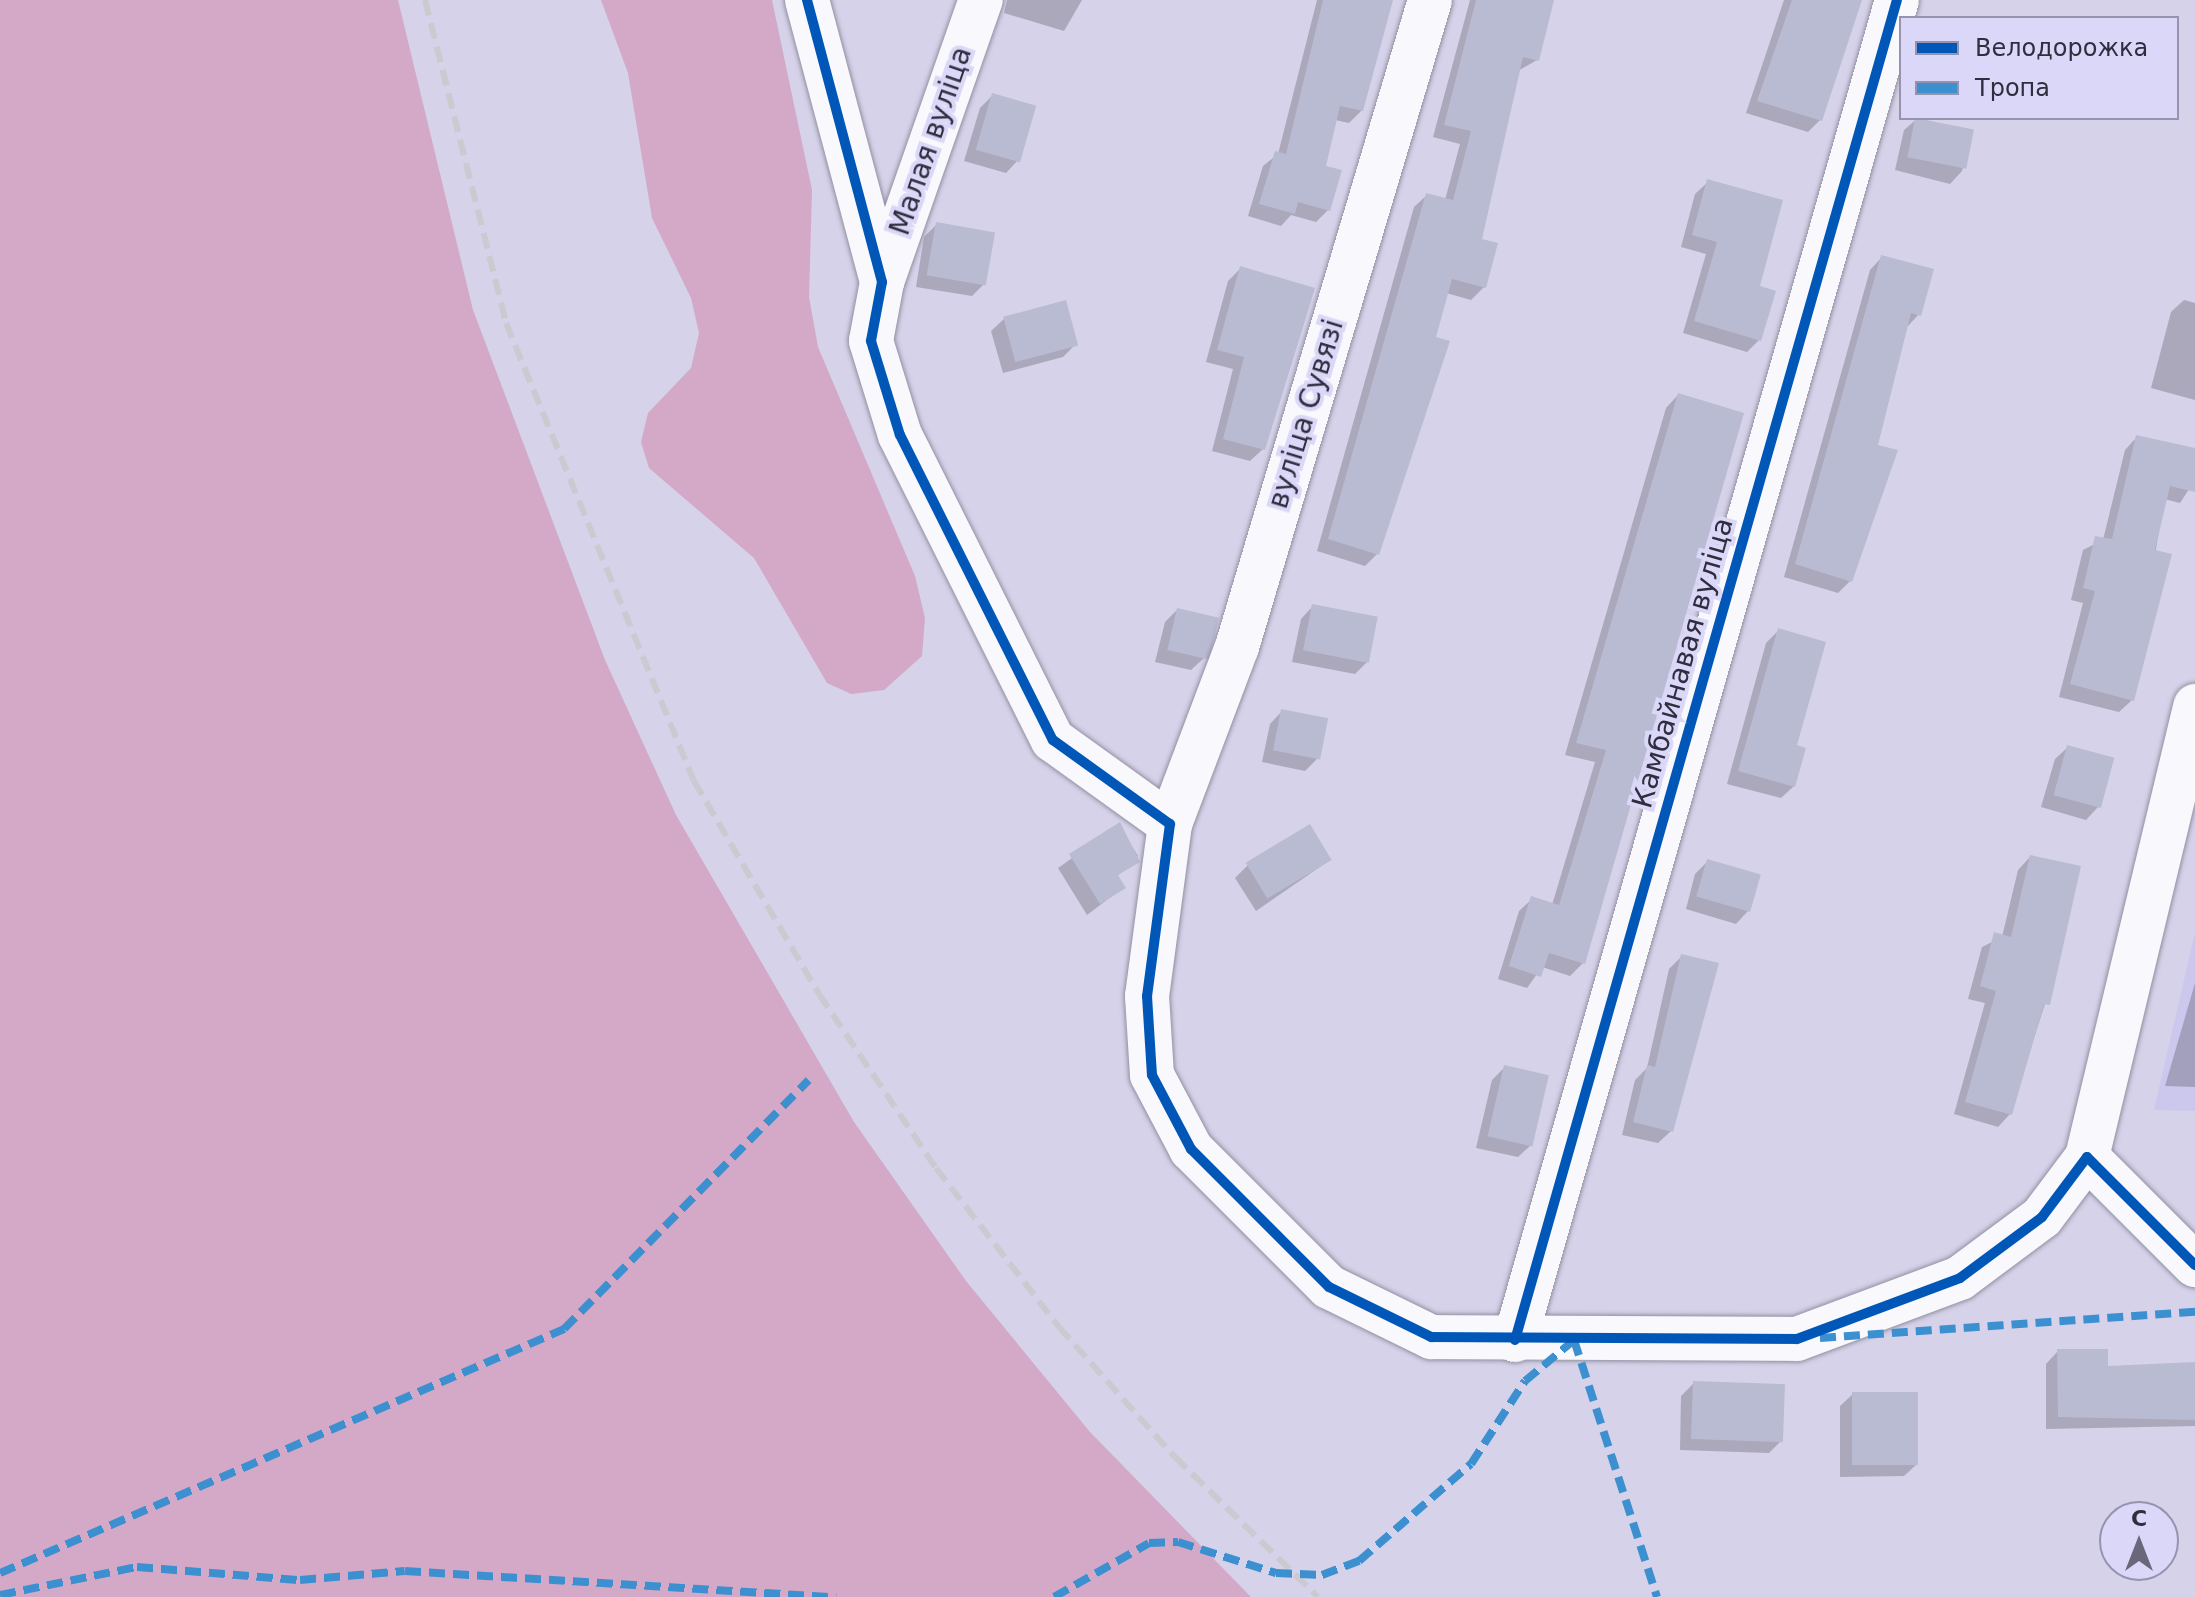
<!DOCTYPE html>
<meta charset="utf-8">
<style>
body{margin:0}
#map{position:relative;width:2195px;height:1597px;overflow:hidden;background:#d5d2e9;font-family:"DejaVu Sans",sans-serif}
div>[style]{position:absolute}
.built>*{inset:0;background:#ccc8ed}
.green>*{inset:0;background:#d3a9c7}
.shadow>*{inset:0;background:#0003}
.building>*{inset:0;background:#b9bbd3;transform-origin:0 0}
.roads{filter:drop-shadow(0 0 2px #9290a2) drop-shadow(0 0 2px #9290a2)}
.minor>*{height:44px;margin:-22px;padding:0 22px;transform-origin:22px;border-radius:22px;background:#f9f8fc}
.rail>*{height:6px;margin-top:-3px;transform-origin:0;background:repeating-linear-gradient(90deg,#cacad0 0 16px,transparent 0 24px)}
.quiet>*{height:8px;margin-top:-4px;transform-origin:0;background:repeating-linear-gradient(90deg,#3c90d0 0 16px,transparent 0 24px)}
.cycleway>*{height:10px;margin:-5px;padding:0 5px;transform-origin:5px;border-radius:5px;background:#0057b8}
span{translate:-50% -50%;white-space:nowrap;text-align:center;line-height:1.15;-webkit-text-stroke:8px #dad7f8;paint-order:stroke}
.street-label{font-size:28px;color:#302e3e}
.legend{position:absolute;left:1899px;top:16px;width:280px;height:104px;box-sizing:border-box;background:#dad7f8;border:2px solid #9693ae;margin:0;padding:10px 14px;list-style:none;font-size:24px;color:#302e3e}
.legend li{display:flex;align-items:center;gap:16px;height:40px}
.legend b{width:40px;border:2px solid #9693ae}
.north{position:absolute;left:2099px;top:1501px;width:80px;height:80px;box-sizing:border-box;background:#dad7f8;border:2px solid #9693ae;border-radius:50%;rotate:0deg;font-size:22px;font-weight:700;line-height:32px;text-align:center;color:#302e3e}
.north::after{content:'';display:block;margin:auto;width:28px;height:36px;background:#6a677a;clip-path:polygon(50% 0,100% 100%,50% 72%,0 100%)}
</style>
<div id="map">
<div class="built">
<div style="clip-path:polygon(2195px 932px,2195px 1111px,2154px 1110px)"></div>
</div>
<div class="green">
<div style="clip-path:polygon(0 0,398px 0,473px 310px,605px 660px,676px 815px,854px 1122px,966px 1281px,1090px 1432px,1251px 1597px,0 1597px)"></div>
<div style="clip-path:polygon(601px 0,772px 0,812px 190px,809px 297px,818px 347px,915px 576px,925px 618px,922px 656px,884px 690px,851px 694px,827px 683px,754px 558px,649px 468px,641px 442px,648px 413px,691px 368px,699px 333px,691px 298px,652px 218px,628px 73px)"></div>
</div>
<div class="shadow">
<div style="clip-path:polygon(1007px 0,1082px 0,1064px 31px,1004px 13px)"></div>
<div style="clip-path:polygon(1317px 0,1392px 0,1362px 110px,1349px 123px,1335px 120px,1324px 167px,1328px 210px,1316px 222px,1291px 215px,1281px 226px,1248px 216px,1263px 166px,1278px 154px)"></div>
<div style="clip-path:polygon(1470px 0,1552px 0,1537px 60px,1518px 71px,1480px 240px,1484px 287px,1471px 300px,1446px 293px,1377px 554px,1365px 566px,1317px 551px,1414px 207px,1427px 195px,1445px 200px,1460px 144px,1433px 137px)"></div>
<div style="clip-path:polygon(1784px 0,1860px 0,1820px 120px,1808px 132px,1746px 113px)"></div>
<div style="clip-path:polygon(992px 96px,1018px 160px,1006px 173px,964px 161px,980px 108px)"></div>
<div style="clip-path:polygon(1918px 118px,1972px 132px,1962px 171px,1950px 184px,1895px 170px,1904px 130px)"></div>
<div style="clip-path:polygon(1708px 182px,1757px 288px,1759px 340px,1747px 352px,1683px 333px,1706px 254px,1681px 247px,1695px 194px)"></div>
<div style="clip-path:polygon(937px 224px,984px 284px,972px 296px,916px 287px,924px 237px)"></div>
<div style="clip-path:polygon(1882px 257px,1919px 314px,1907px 327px,1875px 446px,1850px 581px,1838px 593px,1784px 577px,1870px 270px)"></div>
<div style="clip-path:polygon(1241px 268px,1263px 449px,1250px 461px,1212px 451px,1233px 369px,1206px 362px,1228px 281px)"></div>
<div style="clip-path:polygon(2184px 300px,2195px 303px,2195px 400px,2151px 388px,2171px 312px)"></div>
<div style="clip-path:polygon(1004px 319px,1076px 344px,1063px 357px,1003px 373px,991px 331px)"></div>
<div style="clip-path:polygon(1678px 395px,1669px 648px,1583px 963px,1570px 976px,1542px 967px,1527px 988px,1498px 979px,1519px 911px,1532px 899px,1552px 905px,1595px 762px,1565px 755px,1666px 408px)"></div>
<div style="clip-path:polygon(2137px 437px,2195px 450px,2195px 480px,2180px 503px,2164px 499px,2132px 700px,2119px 712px,2059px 697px,2083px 603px,2071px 600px,2083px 550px,2103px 540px,2125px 450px)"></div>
<div style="clip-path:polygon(1313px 606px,1367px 662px,1355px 674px,1292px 662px,1301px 619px)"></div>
<div style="clip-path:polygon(1177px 610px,1204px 658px,1191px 670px,1155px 662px,1165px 622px)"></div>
<div style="clip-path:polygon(1778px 631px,1794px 786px,1781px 798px,1727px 784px,1766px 643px)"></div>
<div style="clip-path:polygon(1282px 711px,1317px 759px,1305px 771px,1262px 762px,1270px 724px)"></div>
<div style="clip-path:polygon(2068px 747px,2098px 807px,2086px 820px,2041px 807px,2055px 759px)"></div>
<div style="clip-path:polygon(1119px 825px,1138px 856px,1117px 876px,1124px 887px,1087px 915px,1058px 868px)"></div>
<div style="clip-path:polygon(2030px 857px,2062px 950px,2010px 1114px,1998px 1127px,1954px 1114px,1985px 1003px,1968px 999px,1982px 947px,2002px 937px,2018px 870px)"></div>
<div style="clip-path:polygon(1330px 860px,1256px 911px,1235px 878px,1248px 865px)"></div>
<div style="clip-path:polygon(1708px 861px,1748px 911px,1736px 924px,1686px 909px,1695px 874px)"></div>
<div style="clip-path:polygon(1681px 957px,1671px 1131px,1658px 1143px,1622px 1135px,1635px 1080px,1647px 1068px,1669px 969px)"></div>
<div style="clip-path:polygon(2195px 983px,2195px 1087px,2165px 1086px)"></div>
<div style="clip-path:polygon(1505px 1067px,1531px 1145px,1518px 1157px,1476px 1148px,1492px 1080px)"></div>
<div style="clip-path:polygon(2058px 1351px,2106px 1368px,2195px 1364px,2195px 1426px,2046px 1429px,2046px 1364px)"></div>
<div style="clip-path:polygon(1694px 1383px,1782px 1440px,1769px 1453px,1680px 1450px,1681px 1396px)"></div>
<div style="clip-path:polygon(1853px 1394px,1917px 1464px,1904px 1476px,1840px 1477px,1840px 1406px)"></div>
</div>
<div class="building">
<div style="clip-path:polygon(1323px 0,1393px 0,1363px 111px,1340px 106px,1326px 166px,1342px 170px,1330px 211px,1298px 202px,1295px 214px,1259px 204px,1275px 151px,1286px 154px)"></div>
<div style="clip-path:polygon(1476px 0,1554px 0,1539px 61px,1523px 57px,1482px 239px,1498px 243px,1486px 288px,1452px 279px,1436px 337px,1450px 341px,1379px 555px,1328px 539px,1426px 193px,1453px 200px,1471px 131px,1444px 125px)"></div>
<div style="clip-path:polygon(1792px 0,1862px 0,1822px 121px,1757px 101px)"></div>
<div style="left:992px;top:93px;width:46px;height:59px;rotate:16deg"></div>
<div style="left:1915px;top:118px;width:60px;height:40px;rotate:11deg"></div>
<div style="clip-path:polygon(1707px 179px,1783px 200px,1760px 286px,1776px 291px,1761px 341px,1694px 321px,1717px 242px,1692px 235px)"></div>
<div style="left:936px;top:222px;width:60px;height:54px;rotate:10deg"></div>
<div style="clip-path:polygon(1881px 255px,1934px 269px,1921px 316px,1911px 313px,1878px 445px,1898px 450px,1852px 582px,1795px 564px)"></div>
<div style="clip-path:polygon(1240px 266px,1315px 288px,1265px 450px,1223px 439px,1244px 357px,1217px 350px)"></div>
<div style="left:1066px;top:300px;width:47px;height:65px;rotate:75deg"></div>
<div style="clip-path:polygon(1678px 393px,1744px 413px,1585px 964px,1549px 953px,1541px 977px,1509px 966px,1531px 896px,1559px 905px,1606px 750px,1576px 743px)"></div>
<div style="clip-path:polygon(2136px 435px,2195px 448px,2195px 492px,2170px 486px,2155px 550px,2172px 554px,2134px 701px,2070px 684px,2095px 591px,2083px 588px,2095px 536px,2112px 539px)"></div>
<div style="left:1312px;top:604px;width:67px;height:47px;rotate:11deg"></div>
<div style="left:1177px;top:608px;width:43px;height:43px;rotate:13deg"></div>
<div style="clip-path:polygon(1778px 628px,1826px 642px,1797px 745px,1806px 748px,1795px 787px,1738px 771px)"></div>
<div style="left:1281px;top:709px;width:48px;height:42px;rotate:11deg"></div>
<div style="left:2067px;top:745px;width:49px;height:52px;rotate:15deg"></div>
<div style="clip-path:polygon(1120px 822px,1140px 862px,1118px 875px,1126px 888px,1100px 904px,1069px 854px)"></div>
<div style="left:1310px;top:824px;width:42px;height:75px;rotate:59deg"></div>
<div style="clip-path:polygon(2030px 855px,2081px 866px,2050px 1005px,2044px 1004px,2012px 1115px,1965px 1102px,1996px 991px,1980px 986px,1994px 932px,2011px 937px)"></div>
<div style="left:1707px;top:859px;width:56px;height:39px;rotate:16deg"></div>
<div style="clip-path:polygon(1681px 954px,1719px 963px,1673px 1132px,1633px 1122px,1647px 1065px,1655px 1067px)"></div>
<div style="left:1504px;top:1065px;width:46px;height:73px;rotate:13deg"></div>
<div style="clip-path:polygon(2057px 1349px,2108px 1349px,2108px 1366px,2195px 1362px,2195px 1420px,2058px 1417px)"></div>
<div style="left:1693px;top:1381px;width:92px;height:58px;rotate:2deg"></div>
<div style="left:1852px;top:1392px;width:66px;height:73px"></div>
</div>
<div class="roads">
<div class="minor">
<div style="left:807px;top:0;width:292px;rotate:75.1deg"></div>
<div style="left:882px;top:282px;width:60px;rotate:100.6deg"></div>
<div style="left:871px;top:341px;width:98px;rotate:72.9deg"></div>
<div style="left:900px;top:435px;width:341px;rotate:63.4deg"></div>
<div style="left:1053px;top:740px;width:144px;rotate:35.7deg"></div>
<div style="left:1170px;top:824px;width:174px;rotate:97.6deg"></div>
<div style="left:1147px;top:996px;width:79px;rotate:86.4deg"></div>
<div style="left:1152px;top:1075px;width:84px;rotate:62.2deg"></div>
<div style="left:1191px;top:1149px;width:195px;rotate:45deg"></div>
<div style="left:1329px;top:1287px;width:114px;rotate:26.1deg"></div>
<div style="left:1431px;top:1337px;width:366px;rotate:0.3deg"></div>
<div style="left:1797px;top:1339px;width:174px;rotate:-20.5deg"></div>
<div style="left:1960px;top:1278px;width:102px;rotate:-36.6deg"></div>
<div style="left:2042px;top:1217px;width:75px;rotate:-53.1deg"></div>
<div style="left:2087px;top:1157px;width:153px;rotate:45deg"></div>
<div style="left:882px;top:282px;width:299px;rotate:-70.7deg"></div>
<div style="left:1170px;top:824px;width:189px;rotate:-69.3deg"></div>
<div style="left:1237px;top:647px;width:675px;rotate:-73.39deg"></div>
<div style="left:2087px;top:1157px;width:464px;rotate:-76.5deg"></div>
<div style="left:1515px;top:1340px;width:1393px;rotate:-74.09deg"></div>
</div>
</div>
<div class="rail">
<div style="left:425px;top:0;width:333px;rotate:75.9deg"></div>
<div style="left:506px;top:323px;width:495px;rotate:67.7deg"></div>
<div style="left:694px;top:781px;width:247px;rotate:59.6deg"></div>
<div style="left:819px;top:994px;width:210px;rotate:56.1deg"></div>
<div style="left:936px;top:1168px;width:201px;rotate:52.3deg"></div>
<div style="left:1059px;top:1327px;width:174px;rotate:48.3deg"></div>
<div style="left:1175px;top:1457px;width:200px;rotate:44.4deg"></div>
</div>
<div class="quiet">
<div style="left:1820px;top:1338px;width:376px;rotate:-4deg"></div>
<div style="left:0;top:1573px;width:615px;rotate:-23.39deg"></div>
<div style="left:564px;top:1329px;width:349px;rotate:-45.5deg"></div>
<div style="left:0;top:1595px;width:140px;rotate:-11.6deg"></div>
<div style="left:137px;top:1567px;width:164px;rotate:4.6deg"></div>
<div style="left:300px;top:1580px;width:105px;rotate:-4.9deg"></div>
<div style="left:405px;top:1571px;width:432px;rotate:3.5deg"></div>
<div style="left:1054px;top:1597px;width:109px;rotate:-29.6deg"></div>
<div style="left:1149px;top:1543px;width:29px;rotate:-2deg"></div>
<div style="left:1178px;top:1542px;width:103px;rotate:17.6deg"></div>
<div style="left:1276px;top:1573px;width:46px;rotate:2.5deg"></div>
<div style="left:1322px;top:1575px;width:40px;rotate:-21deg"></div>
<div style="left:1359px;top:1561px;width:148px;rotate:-40.9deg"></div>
<div style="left:1471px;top:1464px;width:99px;rotate:-57deg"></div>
<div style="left:1525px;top:1381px;width:64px;rotate:-39.9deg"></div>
<div style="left:1574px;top:1340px;width:270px;rotate:72.1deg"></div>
</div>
<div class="cycleway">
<div style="left:807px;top:0;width:292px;rotate:75.1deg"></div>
<div style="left:882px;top:282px;width:60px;rotate:100.6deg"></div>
<div style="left:871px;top:341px;width:98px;rotate:72.9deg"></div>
<div style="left:900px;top:435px;width:341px;rotate:63.4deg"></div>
<div style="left:1053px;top:740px;width:144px;rotate:35.7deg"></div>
<div style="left:1170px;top:824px;width:174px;rotate:97.6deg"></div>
<div style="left:1147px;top:996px;width:79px;rotate:86.4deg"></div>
<div style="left:1152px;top:1075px;width:84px;rotate:62.2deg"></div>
<div style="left:1191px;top:1149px;width:195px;rotate:45deg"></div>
<div style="left:1329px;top:1287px;width:114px;rotate:26.1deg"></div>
<div style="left:1431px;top:1337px;width:366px;rotate:0.3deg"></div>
<div style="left:1797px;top:1339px;width:174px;rotate:-20.5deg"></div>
<div style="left:1960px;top:1278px;width:102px;rotate:-36.6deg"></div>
<div style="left:2042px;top:1217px;width:75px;rotate:-53.1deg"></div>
<div style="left:2087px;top:1157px;width:153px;rotate:45deg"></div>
<div style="left:1515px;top:1340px;width:1393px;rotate:-74.09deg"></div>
</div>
<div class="street-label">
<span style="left:931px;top:141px;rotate:-71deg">Малая вуліца</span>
<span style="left:1306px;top:414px;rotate:-73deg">вуліца Сувязі</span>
<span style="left:1683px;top:663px;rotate:-74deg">Камбайнавая вуліца</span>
</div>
<ul class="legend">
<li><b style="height:10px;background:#0057b8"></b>Велодорожка</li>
<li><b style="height:10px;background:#3c90d0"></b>Тропа</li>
</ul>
<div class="north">С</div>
</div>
